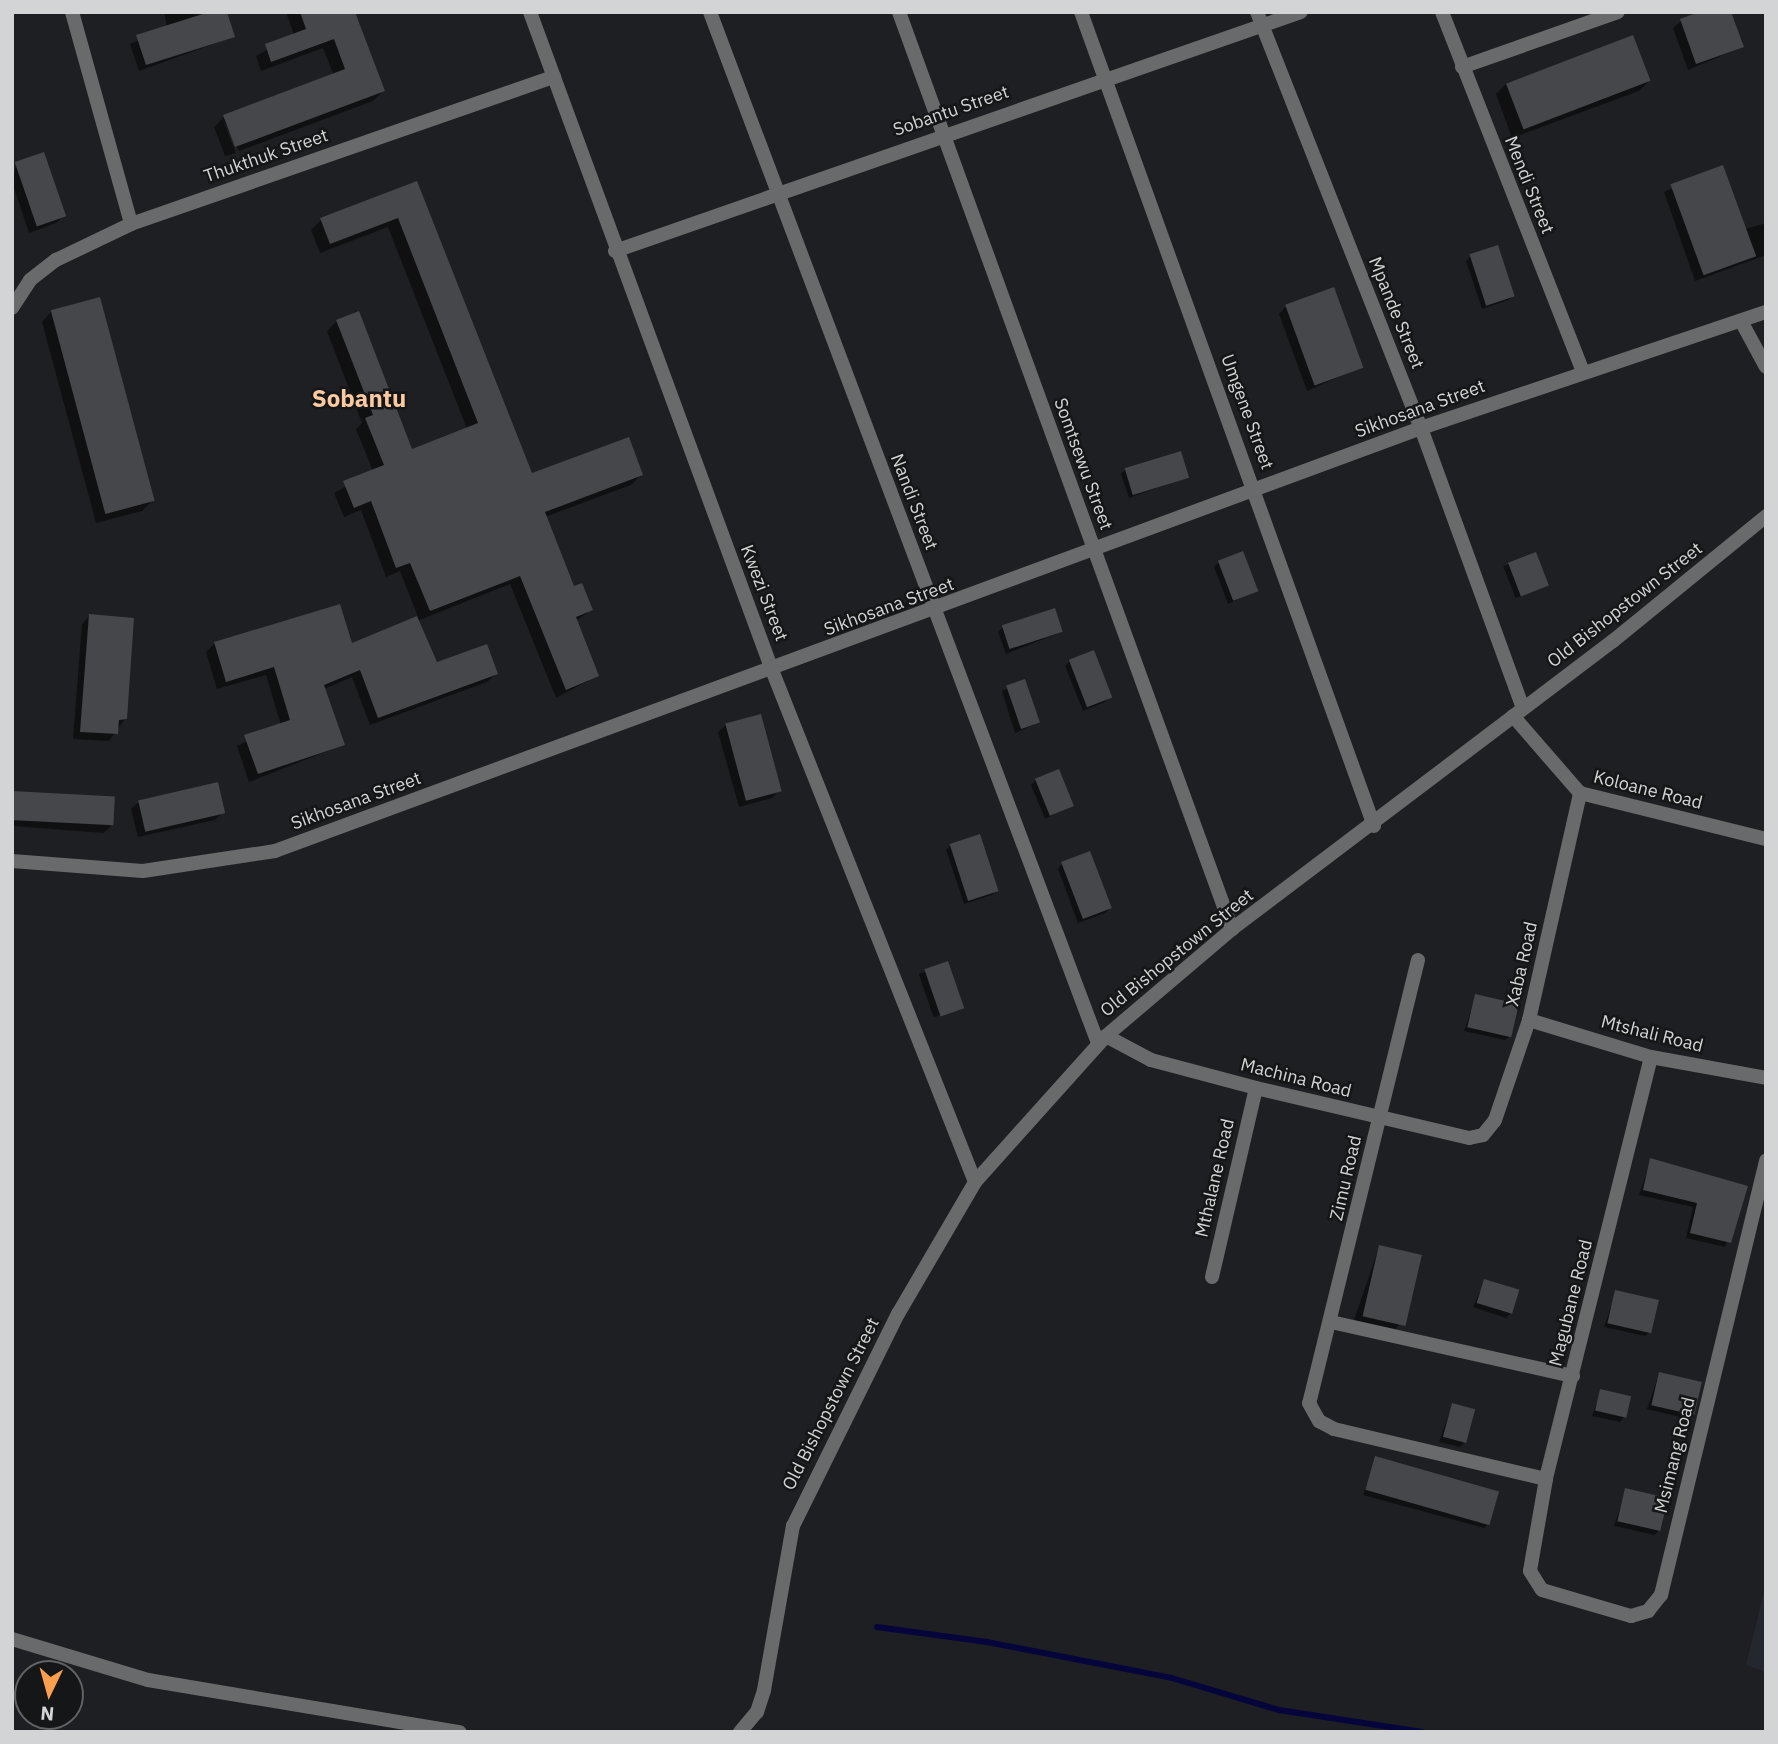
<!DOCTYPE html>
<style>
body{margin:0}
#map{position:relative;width:1778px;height:1744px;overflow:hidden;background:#1e1f22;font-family:"IBM Plex Sans",sans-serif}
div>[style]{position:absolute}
.built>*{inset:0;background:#25272f}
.shadow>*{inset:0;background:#0007;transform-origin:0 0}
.stream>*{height:6px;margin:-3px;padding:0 3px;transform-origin:3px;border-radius:3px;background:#05053b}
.building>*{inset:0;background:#46474a;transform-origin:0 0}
.minor>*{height:14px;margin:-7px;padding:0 7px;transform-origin:7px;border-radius:7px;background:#696a6b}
span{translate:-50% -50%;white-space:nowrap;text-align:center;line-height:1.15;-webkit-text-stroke:5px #151618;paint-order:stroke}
.street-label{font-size:18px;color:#d3d4d5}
.district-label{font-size:24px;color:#fcc9a0;font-weight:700}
.frame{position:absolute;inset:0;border:14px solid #d3d4d5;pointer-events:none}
.north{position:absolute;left:14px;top:1660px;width:70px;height:70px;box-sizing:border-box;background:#151618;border:2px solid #616264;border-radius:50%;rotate:185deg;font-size:19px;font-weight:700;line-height:28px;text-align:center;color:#d3d4d5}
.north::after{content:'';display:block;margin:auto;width:24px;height:32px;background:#fa9f4e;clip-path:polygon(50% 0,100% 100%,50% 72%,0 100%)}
</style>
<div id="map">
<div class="built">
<div style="clip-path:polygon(1766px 1584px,1766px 1672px,1746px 1665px)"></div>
</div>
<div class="shadow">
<div style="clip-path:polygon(164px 12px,225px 12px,233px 37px,139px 71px,130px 44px,167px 27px)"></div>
<div style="clip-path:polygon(286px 12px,353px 12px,383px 91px,373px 101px,239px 151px,223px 120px,236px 153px,225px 156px,214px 127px,224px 117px,334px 76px,323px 48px,261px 71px,256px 56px,294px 35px)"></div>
<div style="clip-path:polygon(1681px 21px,1742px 47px,1688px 70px,1673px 28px)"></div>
<div style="clip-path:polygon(1649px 81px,1639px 91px,1512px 138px,1496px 94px,1506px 84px)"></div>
<div style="clip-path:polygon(16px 164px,64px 216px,56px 223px,29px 233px,12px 182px)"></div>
<div style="clip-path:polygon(1722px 167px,1745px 229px,1766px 223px,1766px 255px,1695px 281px,1664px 192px)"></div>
<div style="clip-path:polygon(416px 183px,531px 475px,641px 475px,631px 485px,545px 517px,573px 588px,591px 610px,576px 621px,597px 676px,556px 698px,510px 584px,417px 621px,436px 664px,496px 674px,487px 682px,370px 725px,352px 677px,324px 689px,343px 745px,249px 782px,237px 746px,281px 725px,266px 675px,217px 689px,206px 652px,215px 643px,351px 645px,418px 617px,400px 571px,386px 577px,361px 510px,344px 517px,334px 493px,373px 471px,356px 429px,362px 423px,327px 331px,337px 321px,411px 451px,467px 429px,388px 227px,320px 253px,311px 230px,321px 220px)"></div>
<div style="clip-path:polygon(1471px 256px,1513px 296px,1508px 300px,1482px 309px,1466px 261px)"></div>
<div style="clip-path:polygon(1286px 306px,1361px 367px,1307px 391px,1279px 314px)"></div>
<div style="clip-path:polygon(52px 311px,152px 501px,142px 511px,96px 523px,42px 322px)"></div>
<div style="clip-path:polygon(1126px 469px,1187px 477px,1129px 498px,1121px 474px)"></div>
<div style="left:1535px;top:554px;width:34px;height:34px;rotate:69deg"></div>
<div style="clip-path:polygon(1219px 562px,1256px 591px,1228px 604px,1214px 567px)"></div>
<div style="clip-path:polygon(89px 616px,125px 719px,109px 741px,73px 739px,82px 624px)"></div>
<div style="clip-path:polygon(1003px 627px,1061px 632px,1006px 654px,998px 632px)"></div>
<div style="clip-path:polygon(1070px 661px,1110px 697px,1105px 702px,1083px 711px,1065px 666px)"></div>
<div style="clip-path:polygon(1024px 681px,1038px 723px,1015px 733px,1002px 691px)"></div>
<div style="clip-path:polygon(726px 725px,779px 790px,772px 798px,739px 807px,718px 732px)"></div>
<div style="clip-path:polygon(1036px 780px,1071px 805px,1045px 819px,1031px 785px)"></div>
<div style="clip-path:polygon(12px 793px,111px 826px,104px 833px,12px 826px)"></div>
<div style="clip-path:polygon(139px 802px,223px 812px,215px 820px,138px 837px,131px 809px)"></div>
<div style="clip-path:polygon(951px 845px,997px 890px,992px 895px,964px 904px,946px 850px)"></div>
<div style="clip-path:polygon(1062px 864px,1110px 908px,1105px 913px,1078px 923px,1058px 869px)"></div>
<div style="left:947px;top:964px;width:46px;height:30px;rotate:71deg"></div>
<div style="clip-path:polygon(1476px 996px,1510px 1036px,1505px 1040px,1464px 1031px)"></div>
<div style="clip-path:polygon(1651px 1160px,1746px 1187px,1725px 1247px,1686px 1238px,1693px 1207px,1639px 1195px)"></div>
<div style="clip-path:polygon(1379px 1247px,1400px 1324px,1395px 1329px,1354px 1320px)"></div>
<div style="clip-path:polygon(1485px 1281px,1511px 1313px,1506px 1318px,1473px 1307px)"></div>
<div style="clip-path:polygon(1616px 1292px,1650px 1332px,1645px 1336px,1604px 1327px)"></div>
<div style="clip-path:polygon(1659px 1374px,1693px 1414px,1688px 1419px,1647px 1409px)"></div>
<div style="clip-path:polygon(1601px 1391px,1624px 1417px,1620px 1422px,1592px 1416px)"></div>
<div style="clip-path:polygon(1452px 1405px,1465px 1442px,1460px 1447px,1439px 1442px)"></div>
<div style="clip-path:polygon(1376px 1458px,1489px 1524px,1484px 1528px,1363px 1495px)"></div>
<div style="clip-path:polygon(1626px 1490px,1659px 1530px,1655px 1535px,1614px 1526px)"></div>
</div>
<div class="stream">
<div style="left:877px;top:1627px;width:111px;rotate:7.8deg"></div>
<div style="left:987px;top:1642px;width:188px;rotate:11deg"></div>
<div style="left:1172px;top:1678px;width:112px;rotate:16.7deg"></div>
<div style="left:1279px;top:1710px;width:145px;rotate:8.7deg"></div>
</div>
<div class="building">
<div style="clip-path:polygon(209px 12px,227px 12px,235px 37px,146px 65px,136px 35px)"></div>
<div style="clip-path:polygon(300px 12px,355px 12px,385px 91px,235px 147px,223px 115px,345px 69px,334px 39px,271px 62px,265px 44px,306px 29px)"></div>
<div style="clip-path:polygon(1699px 12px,1731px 12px,1744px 47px,1696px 64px,1680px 19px)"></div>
<div style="left:1633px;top:35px;width:49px;height:136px;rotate:69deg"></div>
<div style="left:44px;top:152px;width:68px;height:31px;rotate:71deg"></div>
<div style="left:1723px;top:165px;width:97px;height:56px;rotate:70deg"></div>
<div style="clip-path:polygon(417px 181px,532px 473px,629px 437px,643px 475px,545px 512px,574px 586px,582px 583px,593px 610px,576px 617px,599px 676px,566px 690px,520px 576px,430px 611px,410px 563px,396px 568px,371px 501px,354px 508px,343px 481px,384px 465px,365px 418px,373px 415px,336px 320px,359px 311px,412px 449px,478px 423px,398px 218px,330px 244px,320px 218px)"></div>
<div style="left:1498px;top:245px;width:54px;height:30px;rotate:72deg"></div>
<div style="left:1334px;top:287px;width:86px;height:52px;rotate:70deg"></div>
<div style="left:100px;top:297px;width:211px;height:51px;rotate:75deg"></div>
<div style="left:1181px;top:451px;width:28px;height:59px;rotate:73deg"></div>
<div style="left:1243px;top:551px;width:43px;height:27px;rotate:69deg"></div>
<div style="left:1536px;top:552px;width:36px;height:30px;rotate:69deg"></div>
<div style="clip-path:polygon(340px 604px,352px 643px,417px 616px,437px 662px,487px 644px,498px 674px,378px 718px,360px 670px,324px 685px,345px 745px,258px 774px,244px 735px,290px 720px,274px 667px,226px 682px,214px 642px)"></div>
<div style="left:1055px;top:608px;width:25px;height:56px;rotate:72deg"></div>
<div style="clip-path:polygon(89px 614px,134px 618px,127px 719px,119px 720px,118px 734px,80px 732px)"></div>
<div style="left:1094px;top:650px;width:51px;height:27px;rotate:69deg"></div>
<div style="left:1025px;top:679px;width:46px;height:20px;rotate:71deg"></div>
<div style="left:761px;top:714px;width:80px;height:37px;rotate:75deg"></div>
<div style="left:1059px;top:769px;width:40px;height:26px;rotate:68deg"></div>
<div style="left:218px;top:782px;width:32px;height:82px;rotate:77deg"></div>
<div style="left:12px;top:791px;width:103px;height:29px;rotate:3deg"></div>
<div style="left:980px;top:834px;width:60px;height:32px;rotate:72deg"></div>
<div style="left:1090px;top:851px;width:61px;height:31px;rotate:69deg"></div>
<div style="left:948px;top:961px;width:50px;height:25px;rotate:71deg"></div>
<div style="left:1475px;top:994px;width:45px;height:34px;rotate:13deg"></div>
<div style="clip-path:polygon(1650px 1158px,1748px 1186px,1731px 1243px,1690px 1233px,1697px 1203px,1643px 1190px)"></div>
<div style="left:1379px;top:1245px;width:44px;height:73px;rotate:13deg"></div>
<div style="left:1484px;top:1279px;width:37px;height:25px;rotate:17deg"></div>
<div style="left:1615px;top:1290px;width:45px;height:34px;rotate:13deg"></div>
<div style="left:1659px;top:1372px;width:44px;height:34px;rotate:13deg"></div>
<div style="left:1600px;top:1389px;width:32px;height:22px;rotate:13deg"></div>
<div style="left:1452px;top:1403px;width:24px;height:35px;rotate:15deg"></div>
<div style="left:1375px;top:1456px;width:129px;height:35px;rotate:16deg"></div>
<div style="left:1625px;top:1488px;width:44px;height:34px;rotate:13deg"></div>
</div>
<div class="minor">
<div style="left:72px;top:12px;width:220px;rotate:74.4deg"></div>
<div style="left:530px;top:12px;width:701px;rotate:69.81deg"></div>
<div style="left:772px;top:670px;width:551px;rotate:68.37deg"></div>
<div style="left:710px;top:12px;width:1102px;rotate:69.38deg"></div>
<div style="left:899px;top:12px;width:976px;rotate:70.04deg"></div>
<div style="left:1081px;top:12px;width:865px;rotate:70.2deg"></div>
<div style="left:1257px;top:12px;width:447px;rotate:68.5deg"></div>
<div style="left:1421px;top:428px;width:298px;rotate:70deg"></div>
<div style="left:1442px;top:12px;width:384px;rotate:68.6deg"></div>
<div style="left:1462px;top:67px;width:165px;rotate:-19.4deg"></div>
<div style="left:615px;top:251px;width:726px;rotate:-19.21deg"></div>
<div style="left:12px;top:308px;width:33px;rotate:-57deg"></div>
<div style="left:30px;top:280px;width:33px;rotate:-38deg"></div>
<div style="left:56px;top:260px;width:83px;rotate:-25.6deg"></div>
<div style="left:131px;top:224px;width:448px;rotate:-19.2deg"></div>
<div style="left:1741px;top:321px;width:52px;rotate:61.5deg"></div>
<div style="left:1513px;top:716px;width:102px;rotate:49deg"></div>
<div style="left:1580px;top:793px;width:192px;rotate:13.9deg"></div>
<div style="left:12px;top:861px;width:131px;rotate:4.4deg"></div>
<div style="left:143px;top:871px;width:134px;rotate:-8.6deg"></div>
<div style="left:275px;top:851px;width:1222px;rotate:-20.26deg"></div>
<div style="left:1421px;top:428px;width:364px;rotate:-18.6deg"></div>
<div style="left:1418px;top:960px;width:456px;rotate:103.8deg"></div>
<div style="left:1309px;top:1403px;width:21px;rotate:61deg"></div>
<div style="left:1319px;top:1421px;width:17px;rotate:28deg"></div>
<div style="left:1334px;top:1429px;width:218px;rotate:13.3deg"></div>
<div style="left:1529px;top:1020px;width:127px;rotate:16.9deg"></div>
<div style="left:1651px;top:1057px;width:117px;rotate:10.3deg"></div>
<div style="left:1106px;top:1036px;width:51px;rotate:28.1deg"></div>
<div style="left:1151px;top:1060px;width:109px;rotate:14.9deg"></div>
<div style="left:1256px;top:1088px;width:219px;rotate:13.2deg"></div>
<div style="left:1469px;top:1138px;width:14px;rotate:-12deg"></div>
<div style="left:1483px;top:1135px;width:19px;rotate:-51deg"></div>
<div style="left:1495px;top:1120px;width:106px;rotate:-71.2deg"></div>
<div style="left:1529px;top:1020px;width:233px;rotate:-77.3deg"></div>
<div style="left:1651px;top:1057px;width:435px;rotate:104deg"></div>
<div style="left:1546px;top:1479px;width:93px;rotate:99.9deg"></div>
<div style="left:1530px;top:1571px;width:22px;rotate:58deg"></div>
<div style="left:1542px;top:1590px;width:93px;rotate:16.3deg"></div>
<div style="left:1631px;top:1616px;width:18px;rotate:-16deg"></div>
<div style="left:1648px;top:1611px;width:21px;rotate:-51deg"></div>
<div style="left:1661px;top:1595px;width:447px;rotate:-76.4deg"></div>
<div style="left:1212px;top:1277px;width:194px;rotate:-76.9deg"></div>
<div style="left:1331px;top:1322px;width:248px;rotate:12.6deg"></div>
<div style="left:12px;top:1639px;width:142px;rotate:16.8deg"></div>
<div style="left:148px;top:1680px;width:316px;rotate:9.5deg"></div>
<div style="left:740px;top:1732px;width:26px;rotate:-50deg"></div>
<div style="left:757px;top:1712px;width:23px;rotate:-72deg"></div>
<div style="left:764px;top:1690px;width:167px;rotate:-80deg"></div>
<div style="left:793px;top:1526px;width:237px;rotate:-63.7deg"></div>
<div style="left:898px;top:1314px;width:153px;rotate:-59.7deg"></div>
<div style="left:975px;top:1182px;width:196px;rotate:-48.1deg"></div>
<div style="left:1106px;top:1036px;width:165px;rotate:-40.3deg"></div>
<div style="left:1232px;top:929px;width:478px;rotate:-37.1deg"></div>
<div style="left:1613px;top:641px;width:198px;rotate:-39.2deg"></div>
</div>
<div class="street-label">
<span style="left:951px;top:111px;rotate:-19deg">Sobantu Street</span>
<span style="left:266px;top:156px;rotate:-19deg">Thukthuk Street</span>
<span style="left:1529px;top:185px;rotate:68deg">Mendi Street</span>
<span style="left:1396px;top:313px;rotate:68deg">Mpande Street</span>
<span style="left:1420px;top:409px;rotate:-20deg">Sikhosana Street</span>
<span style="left:1247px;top:412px;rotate:70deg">Umgene Street</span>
<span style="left:1083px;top:464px;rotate:70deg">Somtsewu Street</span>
<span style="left:914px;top:502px;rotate:69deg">Nandi Street</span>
<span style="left:764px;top:593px;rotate:69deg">Kwezi Street</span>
<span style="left:1625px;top:605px;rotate:-38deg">Old Bishopstown Street</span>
<span style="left:889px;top:607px;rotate:-20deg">Sikhosana Street</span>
<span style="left:1648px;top:790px;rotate:14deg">Koloane Road</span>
<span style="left:356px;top:801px;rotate:-20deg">Sikhosana Street</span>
<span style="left:1177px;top:953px;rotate:-39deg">Old Bishopstown Street</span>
<span style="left:1522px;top:964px;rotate:-77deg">Xaba Road</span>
<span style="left:1652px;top:1034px;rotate:14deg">Mtshali Road</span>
<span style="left:1296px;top:1078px;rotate:14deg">Machina Road</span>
<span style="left:1215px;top:1178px;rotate:-77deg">Mthalane Road</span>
<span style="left:1346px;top:1178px;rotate:-77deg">Zimu Road</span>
<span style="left:1571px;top:1303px;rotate:-76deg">Magubane Road</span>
<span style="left:831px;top:1404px;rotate:-63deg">Old Bishopstown Street</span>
<span style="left:1675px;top:1455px;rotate:-76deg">Msimang Road</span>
</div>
<div class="district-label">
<span style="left:359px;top:399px">Sobantu</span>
</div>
<div class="frame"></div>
<div class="north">N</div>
</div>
